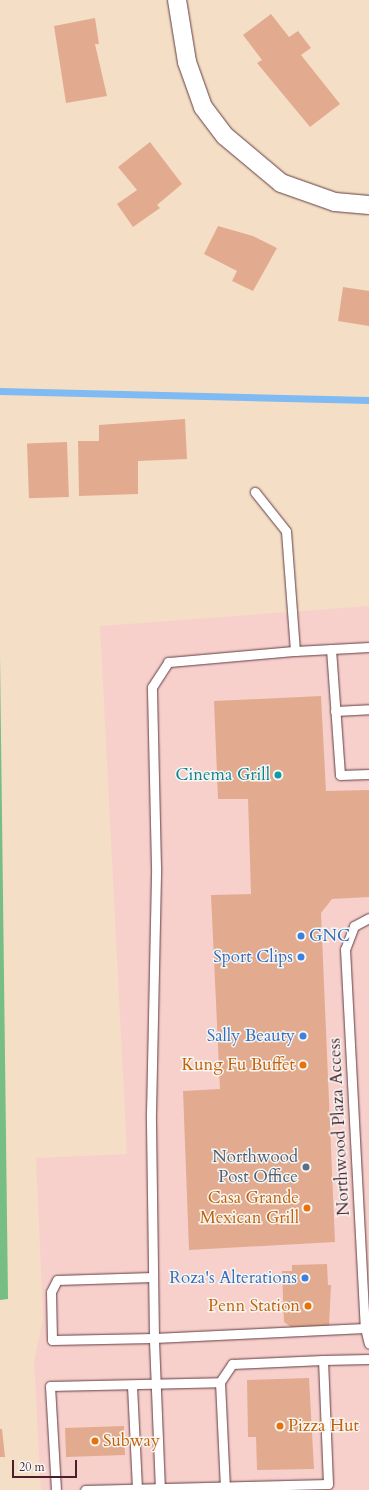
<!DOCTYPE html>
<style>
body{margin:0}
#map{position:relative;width:369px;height:1490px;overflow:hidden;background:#f4dfc6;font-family:Cardo,serif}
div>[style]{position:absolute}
.built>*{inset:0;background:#f7d0cc}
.forest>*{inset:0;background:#76be84}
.stream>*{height:7px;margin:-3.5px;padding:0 3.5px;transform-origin:3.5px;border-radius:3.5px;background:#7fbbf2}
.building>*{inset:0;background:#e2ab90;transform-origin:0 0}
.roads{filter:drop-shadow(0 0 1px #643c42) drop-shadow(0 0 1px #643c42)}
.lane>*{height:9px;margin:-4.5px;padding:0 4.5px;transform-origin:4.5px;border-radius:4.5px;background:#fff}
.street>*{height:18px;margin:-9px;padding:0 9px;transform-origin:9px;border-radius:9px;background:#fff}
.dots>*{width:11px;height:11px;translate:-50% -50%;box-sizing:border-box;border:2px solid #f6f6f2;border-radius:50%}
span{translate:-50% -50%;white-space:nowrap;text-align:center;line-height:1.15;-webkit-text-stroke:3px #f6f6f2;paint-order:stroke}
.culture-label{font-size:17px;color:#0d838f}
.right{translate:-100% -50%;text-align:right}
.shop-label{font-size:17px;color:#366cbe}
.left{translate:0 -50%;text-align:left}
.food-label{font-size:17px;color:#c56008}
.street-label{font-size:17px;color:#4a1f2b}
.service-label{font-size:17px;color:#4e5e75}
.scale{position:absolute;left:12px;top:1460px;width:65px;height:18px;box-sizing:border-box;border:2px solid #4a1f2b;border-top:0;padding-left:5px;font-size:12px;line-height:14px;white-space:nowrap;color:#4a1f2b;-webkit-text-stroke:3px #f6f6f2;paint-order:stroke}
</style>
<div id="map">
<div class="built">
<div style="clip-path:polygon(369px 606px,369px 1490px,41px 1490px,34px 1362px,43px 1319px,36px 1158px,127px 1154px,100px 626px)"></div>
</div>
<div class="forest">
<div style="clip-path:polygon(0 655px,8px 1299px,0 1300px)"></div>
</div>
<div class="stream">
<div style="left:0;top:391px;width:369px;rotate:1.4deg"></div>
</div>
<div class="building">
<div style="clip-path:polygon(271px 14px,289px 37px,298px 31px,311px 48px,301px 55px,340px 104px,310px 127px,257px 63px,262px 60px,243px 35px)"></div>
<div style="clip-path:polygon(95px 18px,99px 44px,95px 44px,107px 96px,66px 103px,54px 26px)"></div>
<div style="clip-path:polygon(150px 142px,182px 184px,157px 205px,160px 208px,133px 227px,117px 204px,137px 190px,118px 167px)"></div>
<div style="clip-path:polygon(218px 226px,253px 236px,277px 248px,253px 291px,232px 281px,237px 271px,204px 254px)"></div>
<div style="clip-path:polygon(343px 287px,369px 291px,369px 326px,338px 321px)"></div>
<div style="clip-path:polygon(185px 419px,187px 459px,138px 461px,138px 494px,79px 496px,78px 441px,99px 441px,99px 425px)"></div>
<div style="left:67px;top:442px;width:55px;height:40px;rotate:88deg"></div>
<div style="clip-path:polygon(321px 696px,326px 791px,369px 790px,369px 897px,332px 899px,321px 913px,335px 1242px,189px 1250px,183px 1091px,220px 1089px,211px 895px,251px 894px,248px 799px,218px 799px,214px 701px)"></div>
<div style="clip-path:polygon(327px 1264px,328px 1285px,331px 1285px,329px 1326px,291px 1327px,284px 1322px,282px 1271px,292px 1271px,292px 1265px)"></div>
<div style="clip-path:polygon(309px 1378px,314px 1469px,257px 1470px,256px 1437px,248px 1437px,247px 1380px)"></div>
<div style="left:124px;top:1426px;width:29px;height:59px;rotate:88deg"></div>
<div style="clip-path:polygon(0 1429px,2px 1429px,5px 1457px,0 1457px)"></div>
</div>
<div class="roads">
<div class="lane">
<div style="left:331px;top:649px;width:126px;rotate:85.9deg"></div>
<div style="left:340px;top:775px;width:29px;rotate:-2deg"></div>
<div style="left:295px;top:651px;width:74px;rotate:-3.1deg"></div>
<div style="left:335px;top:711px;width:34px;rotate:-3deg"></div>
<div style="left:369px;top:918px;width:17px;rotate:152deg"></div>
<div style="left:354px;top:926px;width:25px;rotate:111deg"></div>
<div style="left:345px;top:949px;width:380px;rotate:87deg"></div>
<div style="left:365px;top:1328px;width:16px;rotate:76deg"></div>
<div style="left:153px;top:1277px;width:96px;rotate:178.2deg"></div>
<div style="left:57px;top:1280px;width:13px;rotate:117deg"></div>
<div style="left:51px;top:1292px;width:48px;rotate:88.8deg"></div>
<div style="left:52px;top:1340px;width:102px;rotate:-1.1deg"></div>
<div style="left:154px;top:1338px;width:225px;rotate:-90.8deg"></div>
<div style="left:151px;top:1113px;width:246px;rotate:-88.8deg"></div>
<div style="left:156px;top:867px;width:180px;rotate:-91.3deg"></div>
<div style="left:152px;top:687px;width:30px;rotate:-57deg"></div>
<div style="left:168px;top:662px;width:127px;rotate:-5deg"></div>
<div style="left:295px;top:651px;width:120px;rotate:-94.3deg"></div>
<div style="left:286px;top:531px;width:50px;rotate:-128.5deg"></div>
<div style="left:220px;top:1382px;width:22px;rotate:-56deg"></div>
<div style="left:232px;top:1364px;width:91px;rotate:-2.5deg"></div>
<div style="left:132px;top:1386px;width:104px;rotate:87.2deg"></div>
<div style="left:56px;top:1490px;width:104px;rotate:-93.3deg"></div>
<div style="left:50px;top:1386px;width:170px;rotate:-1.3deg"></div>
<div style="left:220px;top:1382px;width:106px;rotate:87.3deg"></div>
<div style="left:85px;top:1490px;width:243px;rotate:-1.4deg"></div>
<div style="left:328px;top:1484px;width:124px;rotate:-92.3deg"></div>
<div style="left:323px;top:1360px;width:46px;rotate:-1.2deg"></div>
<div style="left:160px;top:1490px;width:152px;rotate:-92.3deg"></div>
<div style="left:154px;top:1338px;width:211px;rotate:-2.7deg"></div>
</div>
<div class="street">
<div style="left:177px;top:0;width:63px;rotate:80.8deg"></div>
<div style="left:187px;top:62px;width:48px;rotate:70.4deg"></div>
<div style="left:203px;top:107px;width:36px;rotate:53deg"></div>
<div style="left:225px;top:136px;width:73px;rotate:40deg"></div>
<div style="left:281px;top:183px;width:57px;rotate:19.4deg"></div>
<div style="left:335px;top:202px;width:34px;rotate:5deg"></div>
</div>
</div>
<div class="dots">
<div style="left:278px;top:775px;background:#0f9aa8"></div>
<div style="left:301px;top:936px;background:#3f7fe0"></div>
<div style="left:301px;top:957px;background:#3f7fe0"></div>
<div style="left:303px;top:1036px;background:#3f7fe0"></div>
<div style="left:303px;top:1065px;background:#e8710a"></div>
<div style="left:306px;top:1167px;background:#5c6f8a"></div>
<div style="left:307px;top:1208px;background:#e8710a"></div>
<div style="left:305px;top:1278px;background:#3f7fe0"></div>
<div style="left:308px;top:1306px;background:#e8710a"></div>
<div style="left:280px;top:1426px;background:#e8710a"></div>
<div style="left:95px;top:1441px;background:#e8710a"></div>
</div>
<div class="culture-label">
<span class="right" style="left:270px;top:775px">Cinema Grill</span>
</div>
<div class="shop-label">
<span class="left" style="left:309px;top:936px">GNC</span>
<span class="right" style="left:293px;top:957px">Sport Clips</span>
<span class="right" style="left:295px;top:1036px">Sally Beauty</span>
<span class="right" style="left:297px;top:1278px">Roza's Alterations</span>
</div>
<div class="food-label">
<span class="right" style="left:295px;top:1065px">Kung Fu Buffet</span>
<span class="right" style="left:299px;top:1208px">Casa Grande<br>Mexican Grill</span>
<span class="right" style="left:300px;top:1306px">Penn Station</span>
<span class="left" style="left:288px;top:1426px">Pizza Hut</span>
<span class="left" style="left:103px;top:1441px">Subway</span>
</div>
<div class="street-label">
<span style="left:339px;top:1127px;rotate:-93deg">Northwood Plaza Access</span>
</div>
<div class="service-label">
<span class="right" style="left:298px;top:1167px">Northwood<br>Post Office</span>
</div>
<div class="scale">20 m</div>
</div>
